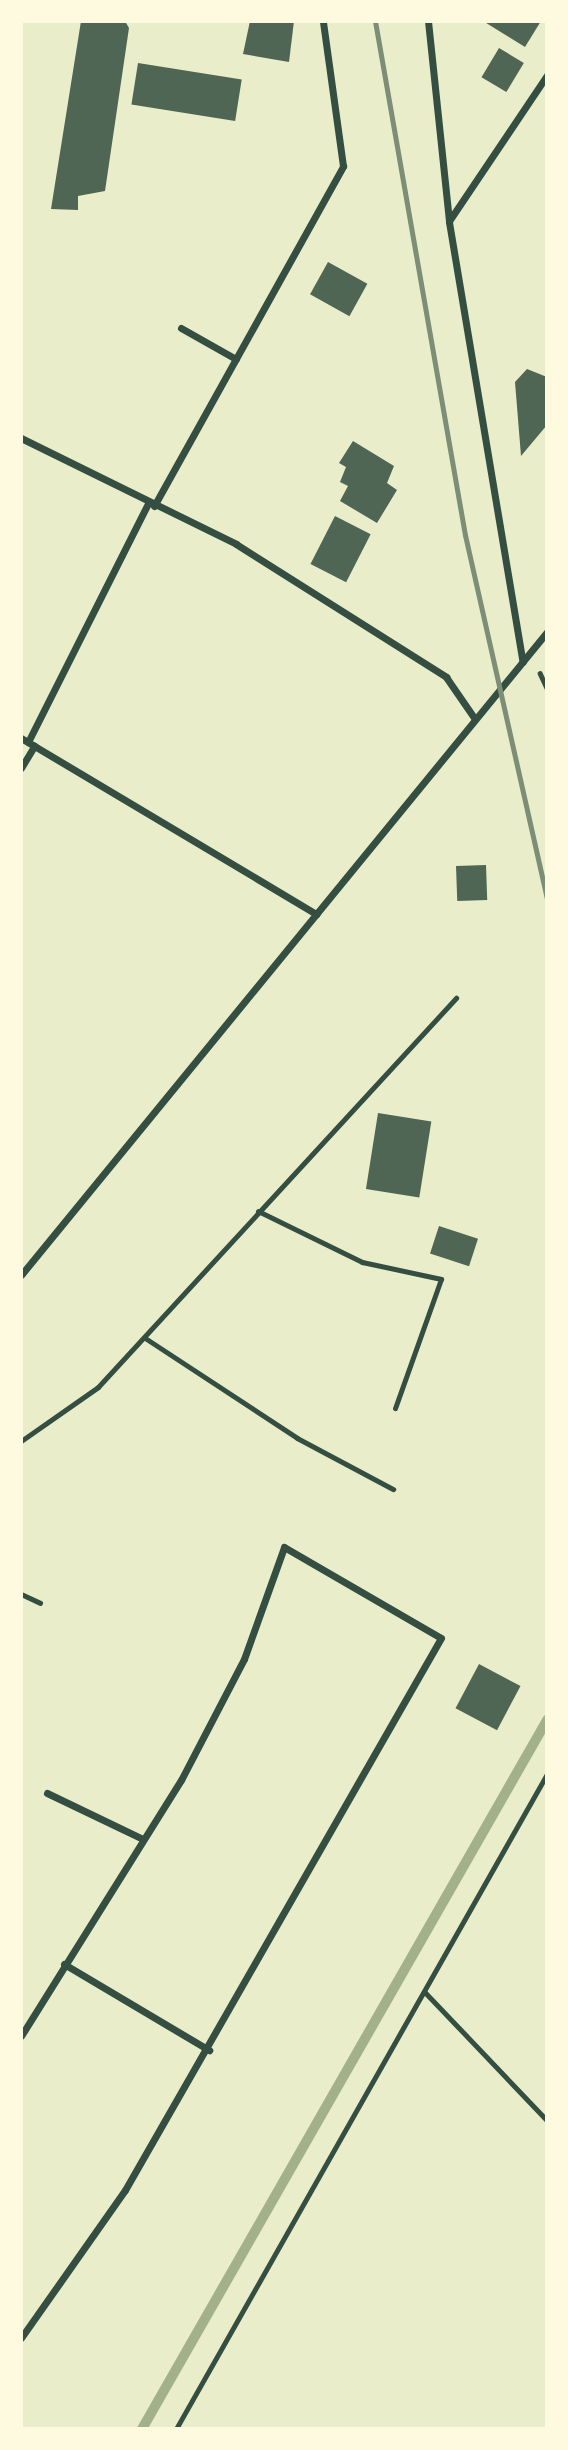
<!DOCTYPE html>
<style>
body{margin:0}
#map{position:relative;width:568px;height:2450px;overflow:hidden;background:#e9edc9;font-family:Lato,sans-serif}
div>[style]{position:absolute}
.stream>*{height:10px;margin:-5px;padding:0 5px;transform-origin:5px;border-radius:5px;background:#a3b18a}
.building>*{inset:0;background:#4f6655;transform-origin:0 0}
.path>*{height:4.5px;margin:-2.25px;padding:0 2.25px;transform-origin:2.25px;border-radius:2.25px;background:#344e41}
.service>*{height:5px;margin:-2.5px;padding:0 2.5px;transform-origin:2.5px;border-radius:2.5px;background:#344e41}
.minor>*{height:7px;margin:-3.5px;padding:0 3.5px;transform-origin:3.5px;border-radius:3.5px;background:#344e41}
.rail>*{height:5px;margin:-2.5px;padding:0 2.5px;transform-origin:2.5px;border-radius:2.5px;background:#7c8e77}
span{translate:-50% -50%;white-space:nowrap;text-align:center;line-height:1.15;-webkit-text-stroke:5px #fefae0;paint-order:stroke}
.frame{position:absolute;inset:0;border:23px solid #fefae0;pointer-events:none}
</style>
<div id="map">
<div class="stream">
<div style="left:142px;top:2429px;width:817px;rotate:-60.26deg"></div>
</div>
<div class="building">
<div style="clip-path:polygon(81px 21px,125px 21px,129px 28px,105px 191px,78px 196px,78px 210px,51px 209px)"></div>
<div style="clip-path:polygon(250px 21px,294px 21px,289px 62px,243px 54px)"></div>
<div style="clip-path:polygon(483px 21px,541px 21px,525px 47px)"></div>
<div style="left:499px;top:48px;width:29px;height:34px;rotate:31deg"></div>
<div style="left:138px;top:63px;width:105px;height:42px;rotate:9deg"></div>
<div style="left:328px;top:262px;width:45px;height:37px;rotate:29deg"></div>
<div style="clip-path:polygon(527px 369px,547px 377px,547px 425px,521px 456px,515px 382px)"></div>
<div style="clip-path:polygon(353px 441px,394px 466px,387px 483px,397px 490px,377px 523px,340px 501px,348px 486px,340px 482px,346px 467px,339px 463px)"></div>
<div style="left:335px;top:516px;width:40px;height:54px;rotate:27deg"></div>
<div style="left:486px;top:865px;width:35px;height:30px;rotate:88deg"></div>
<div style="left:378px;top:1113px;width:54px;height:77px;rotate:9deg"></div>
<div style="left:439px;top:1226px;width:41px;height:29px;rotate:18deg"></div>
<div style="left:479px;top:1664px;width:47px;height:50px;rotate:28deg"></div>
</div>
<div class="path">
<div style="left:540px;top:673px;width:17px;rotate:65deg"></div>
<div style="left:425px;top:1992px;width:177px;rotate:46.4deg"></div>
<div style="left:176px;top:2429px;width:753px;rotate:-60.47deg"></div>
</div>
<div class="service">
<div style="left:258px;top:1211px;width:116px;rotate:26.1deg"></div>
<div style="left:362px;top:1262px;width:81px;rotate:12.1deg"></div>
<div style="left:441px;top:1279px;width:137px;rotate:109.6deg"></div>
<div style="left:145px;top:1338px;width:182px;rotate:33.3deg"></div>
<div style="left:297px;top:1438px;width:109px;rotate:28deg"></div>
<div style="left:21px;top:1441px;width:94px;rotate:-35deg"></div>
<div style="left:98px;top:1387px;width:529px;rotate:-47.38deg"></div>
<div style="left:21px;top:1594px;width:21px;rotate:25deg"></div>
</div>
<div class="minor">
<div style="left:428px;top:21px;width:202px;rotate:84deg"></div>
<div style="left:449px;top:222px;width:446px;rotate:80.5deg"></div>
<div style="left:449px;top:221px;width:176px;rotate:-56.1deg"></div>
<div style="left:181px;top:328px;width:63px;rotate:29.4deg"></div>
<div style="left:21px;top:438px;width:240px;rotate:26.2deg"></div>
<div style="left:236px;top:544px;width:249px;rotate:32.3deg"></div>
<div style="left:446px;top:677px;width:51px;rotate:55.4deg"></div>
<div style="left:154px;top:506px;width:389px;rotate:-60.9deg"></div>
<div style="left:343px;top:166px;width:146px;rotate:-97.9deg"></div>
<div style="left:21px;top:738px;width:344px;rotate:30.8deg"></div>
<div style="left:28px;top:742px;width:267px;rotate:-63.3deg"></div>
<div style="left:21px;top:768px;width:26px;rotate:-59deg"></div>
<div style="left:21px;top:1275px;width:831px;rotate:-50.72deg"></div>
<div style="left:47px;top:1793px;width:106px;rotate:25.6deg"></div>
<div style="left:64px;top:1964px;width:169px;rotate:30.7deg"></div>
<div style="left:21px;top:2036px;width:302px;rotate:-58deg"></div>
<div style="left:181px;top:1780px;width:136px;rotate:-62.5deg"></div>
<div style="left:244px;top:1659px;width:119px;rotate:-70.3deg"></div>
<div style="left:284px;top:1547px;width:181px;rotate:30.1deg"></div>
<div style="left:441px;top:1638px;width:636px;rotate:119.79deg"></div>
<div style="left:125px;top:2190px;width:181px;rotate:125.1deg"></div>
</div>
<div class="rail">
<div style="left:375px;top:21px;width:522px;rotate:80.07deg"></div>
<div style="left:465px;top:535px;width:374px;rotate:77.3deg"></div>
</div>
<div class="frame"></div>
</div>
